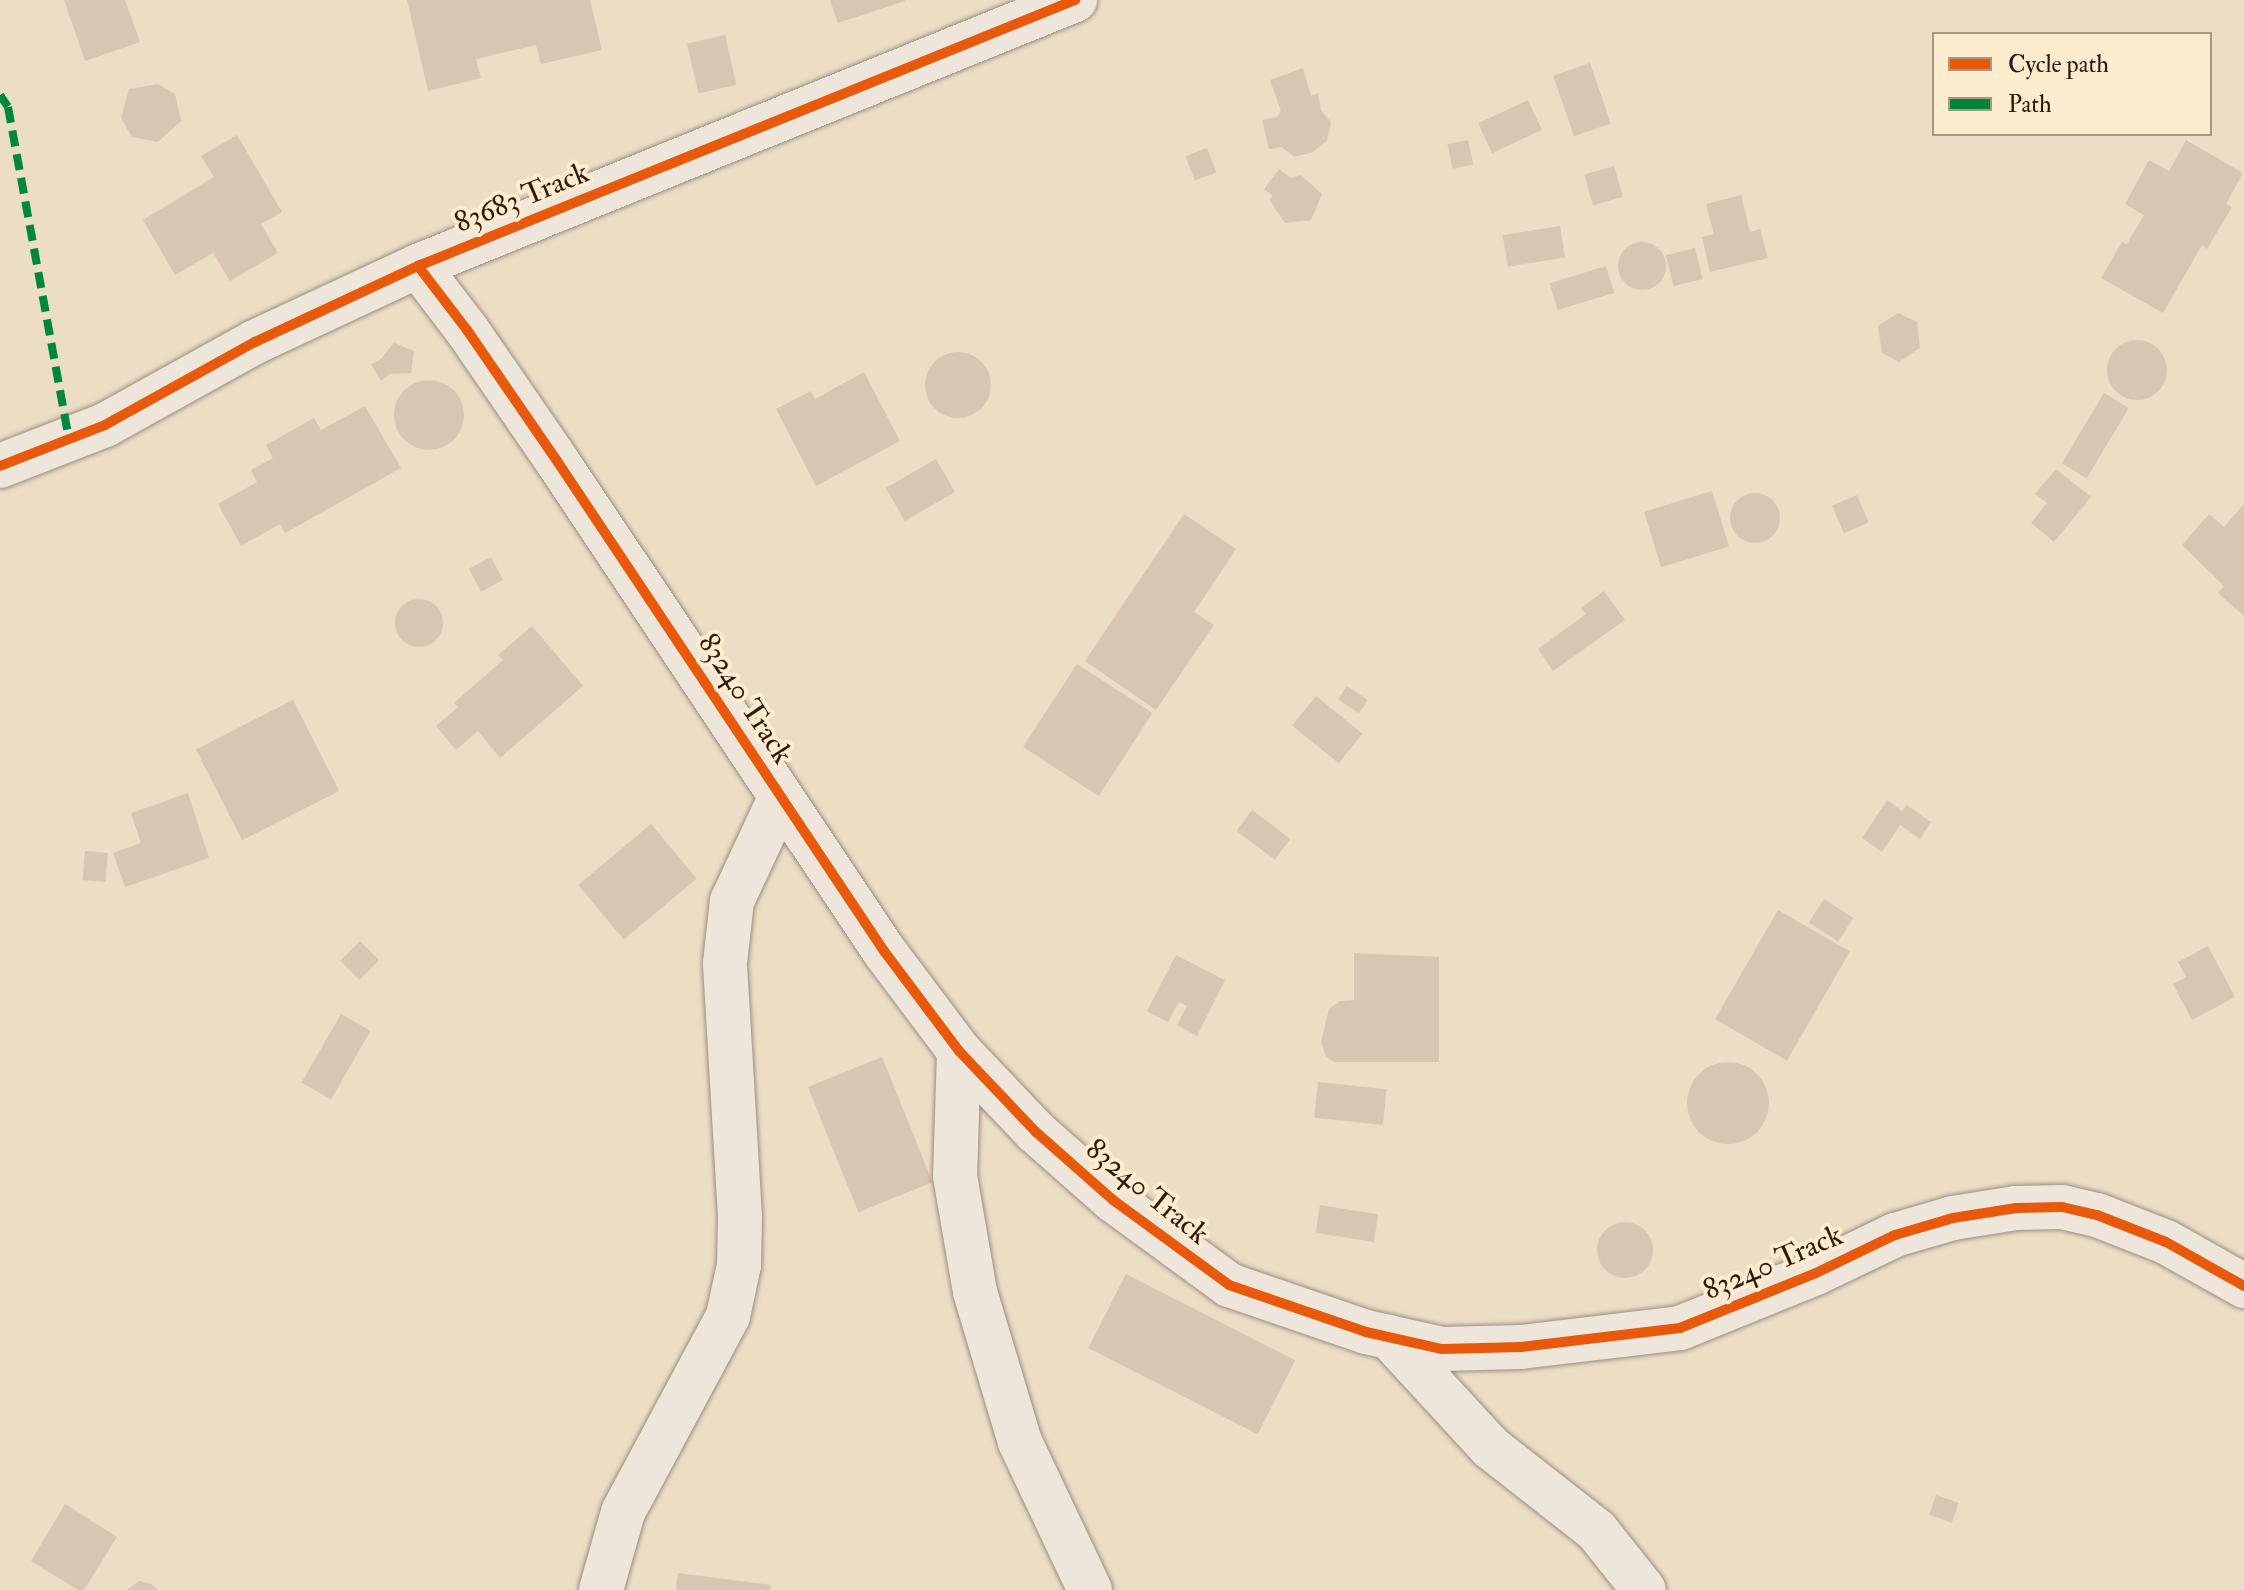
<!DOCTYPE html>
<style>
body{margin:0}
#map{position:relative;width:2244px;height:1590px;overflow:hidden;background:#ecddc5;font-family:"IM FELL Double Pica",serif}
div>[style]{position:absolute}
.building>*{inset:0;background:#d8c6b3;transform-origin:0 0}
.round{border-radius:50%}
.roads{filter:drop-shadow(0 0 2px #9a8e7f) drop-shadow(0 0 2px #9a8e7f)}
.minor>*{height:44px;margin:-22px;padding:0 22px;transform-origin:22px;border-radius:22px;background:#eee6da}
.quiet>*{height:8px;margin-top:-4px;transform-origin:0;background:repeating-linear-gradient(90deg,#00873e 0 16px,transparent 0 24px)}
.cycleway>*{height:10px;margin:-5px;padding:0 5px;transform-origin:5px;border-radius:5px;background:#e8590c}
span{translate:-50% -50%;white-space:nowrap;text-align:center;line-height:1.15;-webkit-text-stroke:8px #feecce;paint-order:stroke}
.street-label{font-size:30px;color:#32170d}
.legend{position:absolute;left:1932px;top:32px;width:280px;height:104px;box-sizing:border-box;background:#feecce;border:2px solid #ac9781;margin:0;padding:10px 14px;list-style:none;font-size:24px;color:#32170d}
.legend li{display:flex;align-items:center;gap:16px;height:40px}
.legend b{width:40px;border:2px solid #ac9781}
</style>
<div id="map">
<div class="building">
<div style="clip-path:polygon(64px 0,125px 0,140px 42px,85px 61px)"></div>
<div style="clip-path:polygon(407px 0,590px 0,602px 50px,541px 64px,536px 45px,476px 59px,481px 78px,428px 91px)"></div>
<div style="clip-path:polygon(830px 0,905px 0,905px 1px,838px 23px)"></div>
<div style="left:725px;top:35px;width:51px;height:39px;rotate:77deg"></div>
<div style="left:1590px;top:63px;width:64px;height:39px;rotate:71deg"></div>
<div style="clip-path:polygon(1303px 68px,1311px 96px,1318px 93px,1321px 110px,1331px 122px,1327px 141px,1313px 152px,1294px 157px,1282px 147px,1269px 149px,1262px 120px,1277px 117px,1281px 111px,1270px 80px)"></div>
<div style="clip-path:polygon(158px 84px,175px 94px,181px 121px,158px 142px,132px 137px,121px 118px,129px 89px)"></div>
<div style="left:1528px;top:100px;width:33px;height:55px;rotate:65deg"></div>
<div style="clip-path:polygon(237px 135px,282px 212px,261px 224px,278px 253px,230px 281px,213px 253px,175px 275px,143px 220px,214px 177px,201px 156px)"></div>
<div style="left:1468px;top:140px;width:25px;height:21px;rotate:78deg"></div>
<div style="clip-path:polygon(2186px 140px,2243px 173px,2226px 204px,2232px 207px,2207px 249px,2202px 245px,2163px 313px,2101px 278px,2122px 242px,2127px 244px,2144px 215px,2125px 204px,2149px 160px,2169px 171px)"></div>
<div style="left:1207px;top:148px;width:26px;height:23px;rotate:69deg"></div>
<div style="left:1614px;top:166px;width:32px;height:31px;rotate:74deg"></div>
<div style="clip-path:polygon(1279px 169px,1291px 178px,1301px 175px,1322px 194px,1311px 220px,1285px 223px,1269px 199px,1273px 196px,1264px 189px)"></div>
<div style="clip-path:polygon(1741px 195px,1750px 232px,1760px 229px,1768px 258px,1710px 272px,1702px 237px,1714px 234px,1706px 204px)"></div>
<div style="left:1560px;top:226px;width:32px;height:58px;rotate:81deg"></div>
<div class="round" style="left:1618px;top:242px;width:48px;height:48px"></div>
<div style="left:1695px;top:248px;width:32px;height:30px;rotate:76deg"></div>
<div style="left:1606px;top:266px;width:28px;height:59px;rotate:73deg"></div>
<div style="clip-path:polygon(1898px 313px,1917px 322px,1920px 348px,1899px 362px,1882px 353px,1878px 326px)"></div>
<div class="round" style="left:2107px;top:340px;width:60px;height:60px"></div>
<div style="clip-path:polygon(394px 343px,414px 351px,411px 373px,390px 374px,381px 381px,371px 364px,380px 360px)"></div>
<div class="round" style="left:925px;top:352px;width:66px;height:66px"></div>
<div style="clip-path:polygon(864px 372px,900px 441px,816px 486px,776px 409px,811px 391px,815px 399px)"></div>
<div class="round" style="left:394px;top:380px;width:70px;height:70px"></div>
<div style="left:2104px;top:393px;width:29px;height:82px;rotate:31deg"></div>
<div style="clip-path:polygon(365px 406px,401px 468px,285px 533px,280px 524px,241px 546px,218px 504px,257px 482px,251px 470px,273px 458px,266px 445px,314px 418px,321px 430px)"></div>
<div style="left:936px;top:459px;width:38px;height:58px;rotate:60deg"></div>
<div style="clip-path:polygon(2056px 469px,2091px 497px,2054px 542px,2031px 523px,2047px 503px,2035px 494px)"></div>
<div style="left:1712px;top:491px;width:58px;height:71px;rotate:73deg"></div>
<div class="round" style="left:1730px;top:493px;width:50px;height:50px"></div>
<div style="left:1857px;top:495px;width:30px;height:27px;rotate:67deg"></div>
<div style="clip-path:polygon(2244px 504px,2244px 616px,2218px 593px,2224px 586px,2182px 545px,2209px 514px,2224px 527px)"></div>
<div style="clip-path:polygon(1184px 514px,1236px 549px,1194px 612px,1214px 625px,1156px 710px,1085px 661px)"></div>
<div style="left:491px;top:557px;width:26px;height:25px;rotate:62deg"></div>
<div style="clip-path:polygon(1604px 591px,1625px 620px,1553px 671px,1538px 649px,1586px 614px,1581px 608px)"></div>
<div class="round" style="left:395px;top:599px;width:48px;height:48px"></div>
<div style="clip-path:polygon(532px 626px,583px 686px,500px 758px,478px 731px,456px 750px,436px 726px,458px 707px,454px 703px,503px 660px,498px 655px)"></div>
<div style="left:1077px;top:664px;width:90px;height:99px;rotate:33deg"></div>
<div style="left:1347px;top:686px;width:25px;height:16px;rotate:34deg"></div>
<div style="left:1316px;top:696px;width:60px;height:38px;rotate:39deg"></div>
<div style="left:293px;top:700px;width:102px;height:109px;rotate:63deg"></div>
<div style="clip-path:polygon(188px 793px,209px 858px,125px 887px,113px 853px,141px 843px,131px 813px)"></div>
<div style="clip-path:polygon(1887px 800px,1902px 811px,1907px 805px,1931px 822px,1920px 839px,1900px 825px,1882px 852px,1862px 838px)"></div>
<div style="left:1252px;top:810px;width:48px;height:26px;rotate:37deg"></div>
<div style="left:651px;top:824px;width:71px;height:95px;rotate:50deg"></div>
<div style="left:85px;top:851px;width:23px;height:29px;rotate:5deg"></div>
<div style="left:1824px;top:899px;width:35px;height:28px;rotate:33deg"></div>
<div style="left:1778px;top:910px;width:83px;height:126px;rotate:30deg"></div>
<div style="left:360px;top:941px;width:27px;height:28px;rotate:45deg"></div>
<div style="clip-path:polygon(2208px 946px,2235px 997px,2192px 1020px,2173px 984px,2186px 977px,2178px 962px)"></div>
<div style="clip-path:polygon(1354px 953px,1439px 957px,1439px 1062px,1334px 1062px,1326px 1056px,1321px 1042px,1329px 1009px,1340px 1001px,1354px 1000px)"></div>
<div style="clip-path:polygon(1176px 955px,1225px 980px,1197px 1036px,1177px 1025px,1187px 1006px,1179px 1002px,1168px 1022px,1147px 1011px)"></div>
<div style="left:341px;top:1014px;width:34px;height:79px;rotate:30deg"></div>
<div style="left:882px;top:1057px;width:135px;height:80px;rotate:68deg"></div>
<div class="round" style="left:1687px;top:1062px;width:82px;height:82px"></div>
<div style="left:1318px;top:1082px;width:69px;height:36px;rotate:6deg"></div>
<div style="left:1320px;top:1205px;width:59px;height:28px;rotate:9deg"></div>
<div class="round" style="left:1597px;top:1222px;width:56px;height:56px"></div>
<div style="left:1126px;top:1274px;width:190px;height:83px;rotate:27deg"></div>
<div style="left:1936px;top:1495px;width:24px;height:21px;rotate:19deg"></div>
<div style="clip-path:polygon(65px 1504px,117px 1537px,84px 1590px,78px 1590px,31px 1561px)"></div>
<div style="clip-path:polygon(678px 1573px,771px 1585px,770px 1590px,676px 1590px)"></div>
<div style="clip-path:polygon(139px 1581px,151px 1584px,158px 1590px,127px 1590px)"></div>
</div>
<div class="roads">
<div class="minor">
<div style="left:418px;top:266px;width:81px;rotate:52.6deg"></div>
<div style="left:467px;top:330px;width:159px;rotate:55.5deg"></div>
<div style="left:557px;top:461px;width:589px;rotate:56.28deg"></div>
<div style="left:884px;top:951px;width:125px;rotate:53.1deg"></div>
<div style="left:959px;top:1051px;width:112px;rotate:46.5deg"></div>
<div style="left:1036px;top:1132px;width:103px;rotate:41.4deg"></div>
<div style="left:1113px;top:1200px;width:144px;rotate:36.2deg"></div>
<div style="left:1229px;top:1285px;width:145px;rotate:18.9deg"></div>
<div style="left:1366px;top:1332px;width:78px;rotate:12.6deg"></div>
<div style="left:1442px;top:1349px;width:79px;rotate:-1.5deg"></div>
<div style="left:1521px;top:1347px;width:160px;rotate:-6.8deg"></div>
<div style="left:1680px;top:1328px;width:147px;rotate:-22deg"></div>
<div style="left:1816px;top:1273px;width:88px;rotate:-25.7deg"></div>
<div style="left:1895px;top:1235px;width:60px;rotate:-16.3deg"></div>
<div style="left:1953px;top:1218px;width:64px;rotate:-9deg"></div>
<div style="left:2016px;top:1208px;width:46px;rotate:-1.2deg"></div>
<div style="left:2062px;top:1207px;width:36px;rotate:13deg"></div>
<div style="left:2097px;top:1215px;width:74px;rotate:21.4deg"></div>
<div style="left:2166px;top:1242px;width:90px;rotate:29.4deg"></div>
<div style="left:0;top:466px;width:113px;rotate:-21.3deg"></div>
<div style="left:105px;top:425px;width:171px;rotate:-29deg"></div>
<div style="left:255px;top:342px;width:180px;rotate:-25deg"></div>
<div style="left:418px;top:266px;width:709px;rotate:-22.04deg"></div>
<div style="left:959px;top:1051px;width:125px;rotate:91.8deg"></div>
<div style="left:955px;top:1176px;width:118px;rotate:80.2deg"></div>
<div style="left:975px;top:1292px;width:157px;rotate:73.3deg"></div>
<div style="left:1020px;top:1442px;width:164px;rotate:64.7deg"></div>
<div style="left:1389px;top:1337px;width:149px;rotate:47.4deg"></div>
<div style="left:1490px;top:1447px;width:136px;rotate:38.1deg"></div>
<div style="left:1597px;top:1531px;width:75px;rotate:51.5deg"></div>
<div style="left:601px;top:1590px;width:81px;rotate:-74.2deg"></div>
<div style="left:623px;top:1512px;width:222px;rotate:-61.8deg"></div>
<div style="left:728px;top:1316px;width:52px;rotate:-77.8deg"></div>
<div style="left:739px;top:1265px;width:48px;rotate:-88.8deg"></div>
<div style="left:740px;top:1217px;width:254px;rotate:-93.4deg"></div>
<div style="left:725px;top:963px;width:62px;rotate:-83.6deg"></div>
<div style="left:732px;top:901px;width:114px;rotate:-65deg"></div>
</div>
</div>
<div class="quiet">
<div style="left:0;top:95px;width:14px;rotate:56deg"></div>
<div style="left:8px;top:107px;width:339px;rotate:79.6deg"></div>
</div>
<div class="cycleway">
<div style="left:418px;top:266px;width:81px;rotate:52.6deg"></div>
<div style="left:467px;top:330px;width:159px;rotate:55.5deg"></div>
<div style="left:557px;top:461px;width:589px;rotate:56.28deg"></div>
<div style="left:884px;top:951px;width:125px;rotate:53.1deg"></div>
<div style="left:959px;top:1051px;width:112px;rotate:46.5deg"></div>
<div style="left:1036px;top:1132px;width:103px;rotate:41.4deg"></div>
<div style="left:1113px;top:1200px;width:144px;rotate:36.2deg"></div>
<div style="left:1229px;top:1285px;width:145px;rotate:18.9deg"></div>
<div style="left:1366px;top:1332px;width:78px;rotate:12.6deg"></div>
<div style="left:1442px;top:1349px;width:79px;rotate:-1.5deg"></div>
<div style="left:1521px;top:1347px;width:160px;rotate:-6.8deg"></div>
<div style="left:1680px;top:1328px;width:147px;rotate:-22deg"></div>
<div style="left:1816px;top:1273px;width:88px;rotate:-25.7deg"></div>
<div style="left:1895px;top:1235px;width:60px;rotate:-16.3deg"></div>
<div style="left:1953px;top:1218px;width:64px;rotate:-9deg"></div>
<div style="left:2016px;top:1208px;width:46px;rotate:-1.2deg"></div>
<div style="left:2062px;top:1207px;width:36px;rotate:13deg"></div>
<div style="left:2097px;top:1215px;width:74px;rotate:21.4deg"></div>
<div style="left:2166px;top:1242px;width:90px;rotate:29.4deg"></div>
<div style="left:0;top:466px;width:113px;rotate:-21.3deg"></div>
<div style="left:105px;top:425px;width:171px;rotate:-29deg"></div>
<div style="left:255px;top:342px;width:180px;rotate:-25deg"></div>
<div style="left:418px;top:266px;width:709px;rotate:-22.04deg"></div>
</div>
<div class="street-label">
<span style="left:522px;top:198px;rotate:-22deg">83683 Track</span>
<span style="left:745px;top:699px;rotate:57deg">83240 Track</span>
<span style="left:1147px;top:1192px;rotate:39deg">83240 Track</span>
<span style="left:1773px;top:1263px;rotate:-23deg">83240 Track</span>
</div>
<ul class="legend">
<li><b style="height:10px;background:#e8590c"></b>Cycle path</li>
<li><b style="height:10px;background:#00873e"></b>Path</li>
</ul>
</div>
